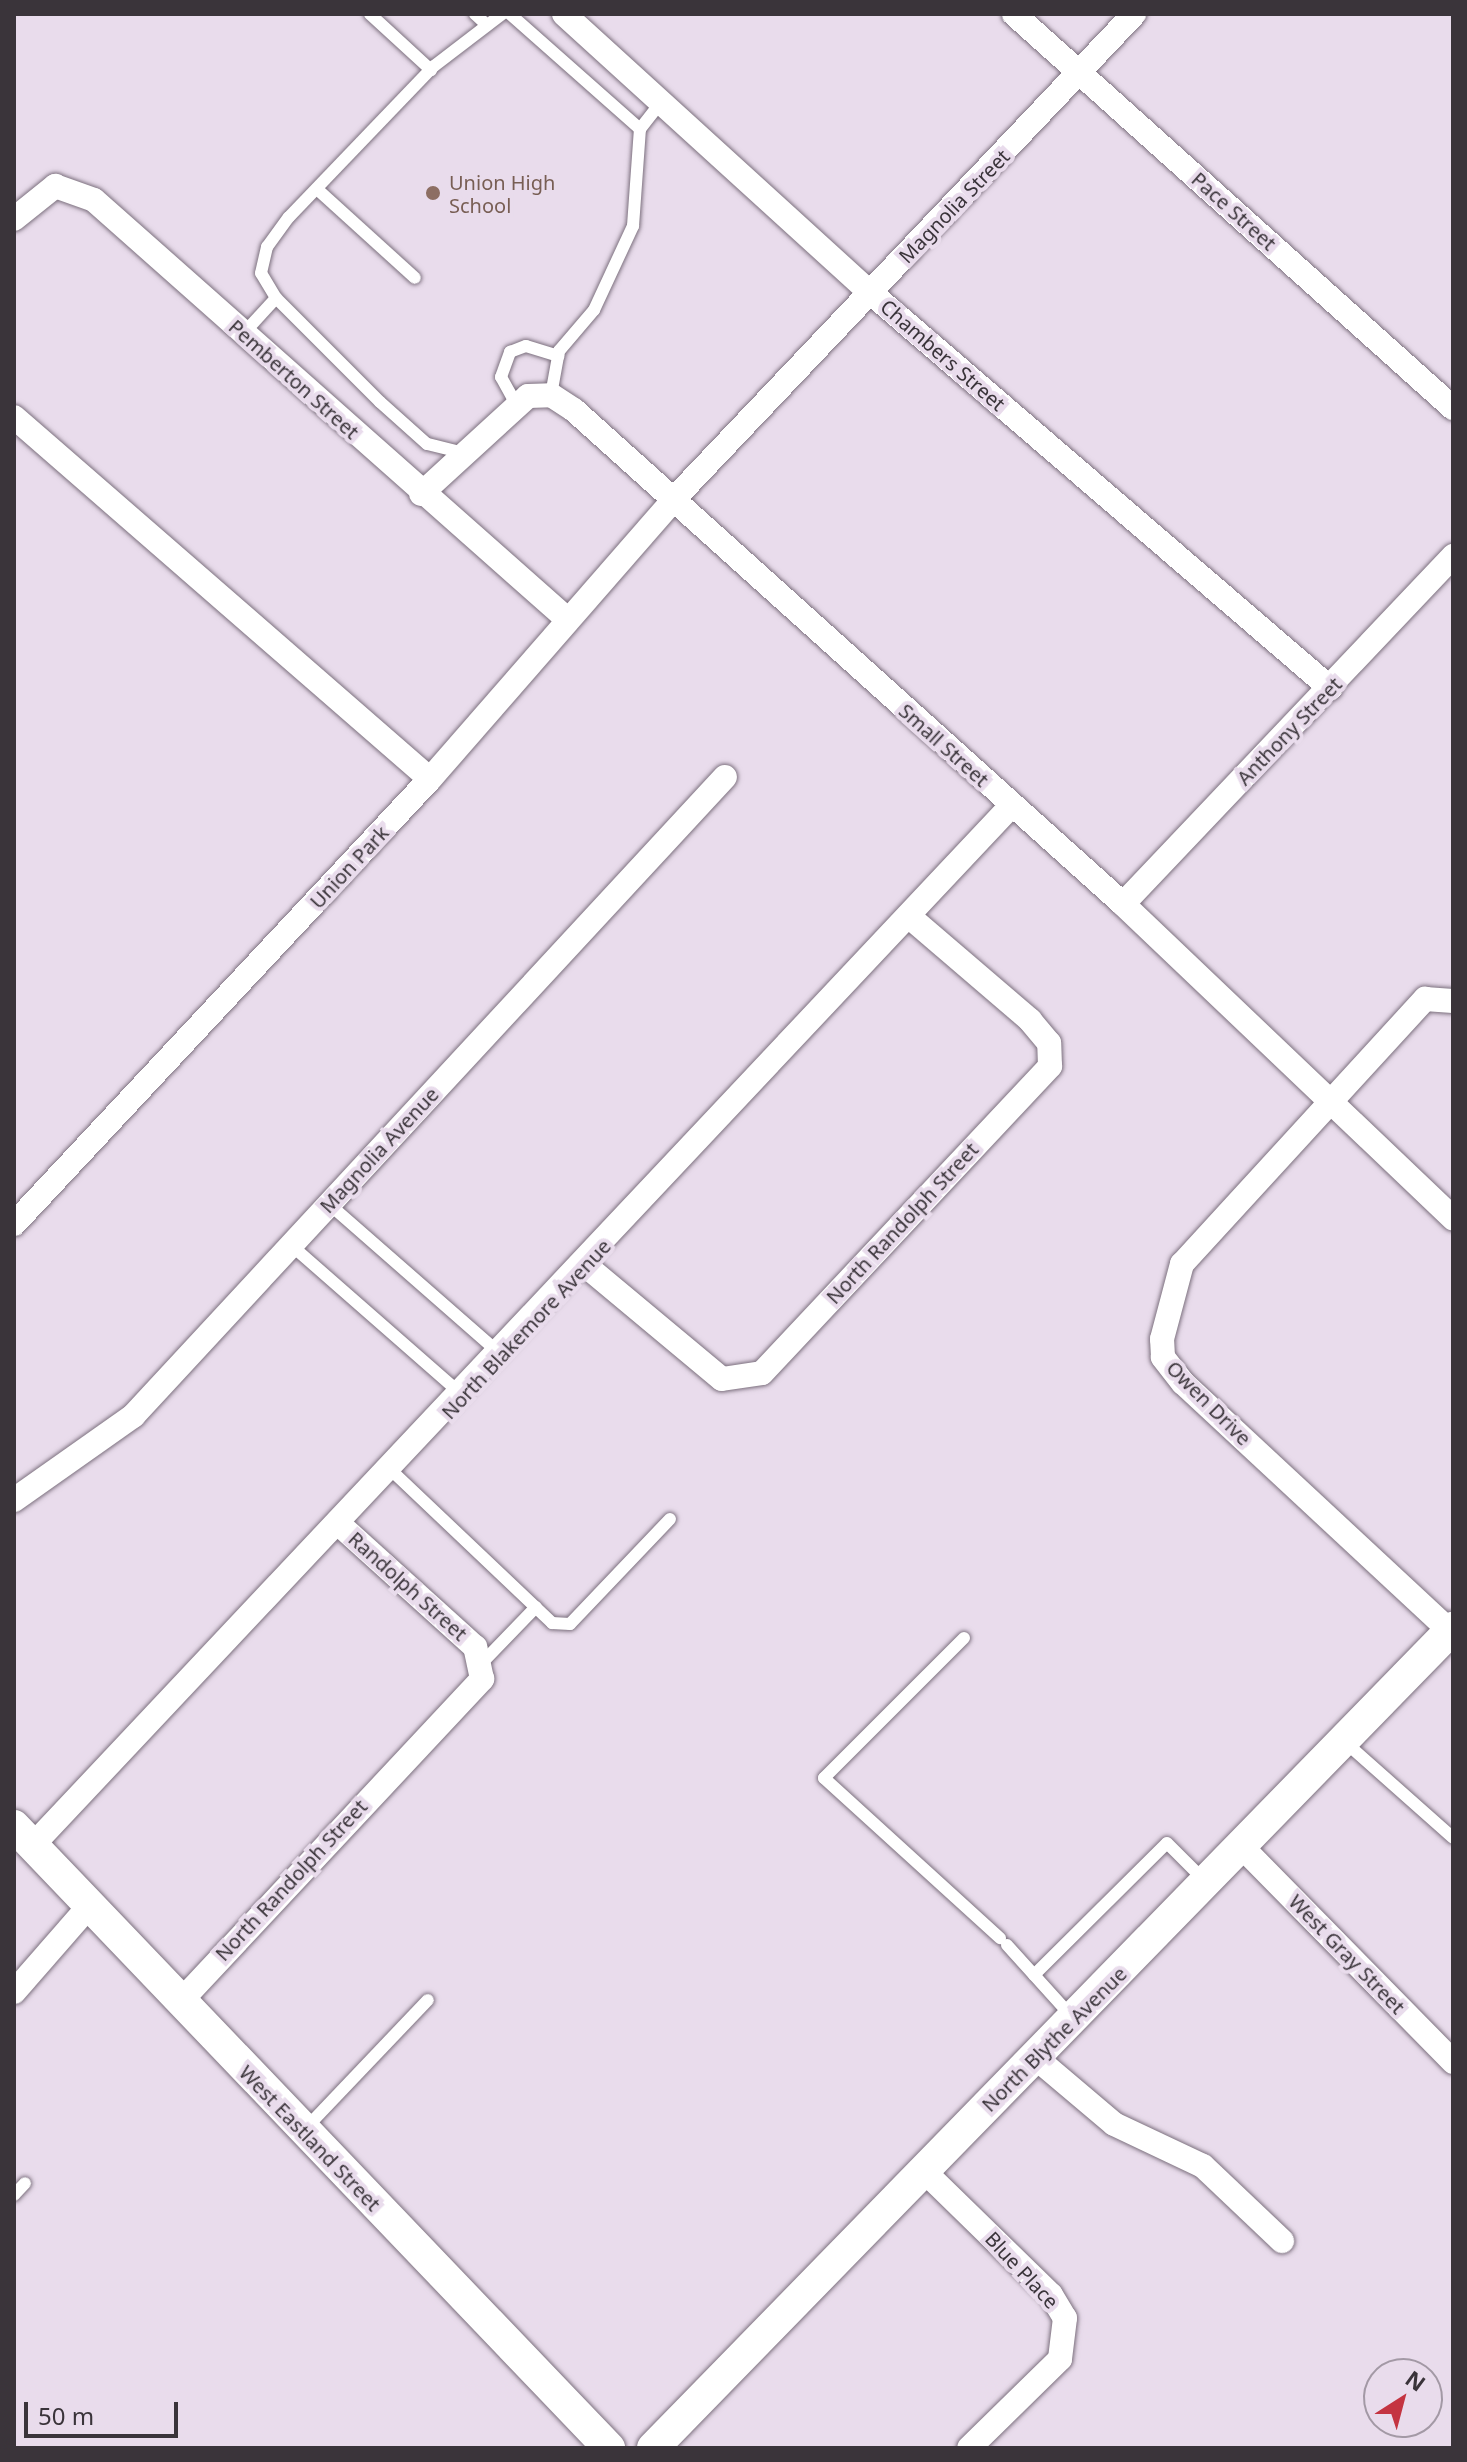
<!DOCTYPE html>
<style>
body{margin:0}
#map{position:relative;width:1467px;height:2462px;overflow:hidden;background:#e9dcec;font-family:"Noto Sans",sans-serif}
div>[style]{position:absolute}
.roads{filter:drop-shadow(0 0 2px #7c707e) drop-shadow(0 0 2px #7c707e)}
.service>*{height:12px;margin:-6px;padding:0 6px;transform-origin:6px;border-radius:6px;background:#fff}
.minor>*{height:24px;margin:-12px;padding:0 12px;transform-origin:12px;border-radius:12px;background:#fff}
.tertiary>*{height:32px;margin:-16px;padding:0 16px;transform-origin:16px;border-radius:16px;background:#fff}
.dots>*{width:22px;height:22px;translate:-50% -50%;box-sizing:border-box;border:4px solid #e9dcec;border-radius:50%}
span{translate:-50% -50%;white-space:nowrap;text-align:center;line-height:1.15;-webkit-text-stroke:8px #e9dcec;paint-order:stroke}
.education-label{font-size:20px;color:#785e54}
.left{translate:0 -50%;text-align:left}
.street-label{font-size:20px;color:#3a343a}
.frame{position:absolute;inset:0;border:16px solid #3a343a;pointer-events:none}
.north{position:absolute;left:1363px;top:2358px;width:80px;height:80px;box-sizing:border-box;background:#e9dcec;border:2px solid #a399a5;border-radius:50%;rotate:36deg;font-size:22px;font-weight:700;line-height:32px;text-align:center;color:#3a343a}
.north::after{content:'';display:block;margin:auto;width:28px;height:36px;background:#c43441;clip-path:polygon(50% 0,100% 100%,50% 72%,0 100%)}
.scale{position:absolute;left:24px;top:2402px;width:154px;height:36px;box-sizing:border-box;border:4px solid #3a343a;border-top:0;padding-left:10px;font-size:24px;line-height:28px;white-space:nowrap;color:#3a343a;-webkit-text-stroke:6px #e9dcec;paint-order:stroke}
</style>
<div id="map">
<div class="roads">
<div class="service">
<div style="left:370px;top:14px;width:83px;rotate:42.6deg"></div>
<div style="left:475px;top:14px;width:16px;rotate:43deg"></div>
<div style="left:510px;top:14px;width:174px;rotate:41.5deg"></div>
<div style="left:317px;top:189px;width:132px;rotate:42.2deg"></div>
<div style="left:243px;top:334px;width:49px;rotate:-47.5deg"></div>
<div style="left:551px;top:395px;width:45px;rotate:-79.7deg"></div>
<div style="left:559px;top:351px;width:54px;rotate:-49.5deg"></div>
<div style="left:594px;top:310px;width:93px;rotate:-65.1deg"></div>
<div style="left:633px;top:226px;width:97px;rotate:-85.9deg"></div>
<div style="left:640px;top:129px;width:34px;rotate:-52deg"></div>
<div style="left:516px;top:404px;width:31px;rotate:-119deg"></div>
<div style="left:501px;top:377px;width:27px;rotate:-70deg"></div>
<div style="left:510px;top:352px;width:17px;rotate:-21deg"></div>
<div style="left:526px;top:346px;width:34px;rotate:17deg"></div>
<div style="left:464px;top:453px;width:38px;rotate:-166deg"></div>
<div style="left:427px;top:444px;width:63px;rotate:-138.2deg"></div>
<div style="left:380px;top:402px;width:147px;rotate:-135deg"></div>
<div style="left:276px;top:298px;width:29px;rotate:-121deg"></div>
<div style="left:261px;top:273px;width:27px;rotate:-77deg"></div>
<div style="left:267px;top:247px;width:37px;rotate:-54deg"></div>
<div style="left:289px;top:217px;width:209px;rotate:-46.2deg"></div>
<div style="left:434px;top:66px;width:86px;rotate:-37.4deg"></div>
<div style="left:329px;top:1204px;width:226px;rotate:41.2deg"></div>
<div style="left:291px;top:1245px;width:225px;rotate:41.2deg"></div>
<div style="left:392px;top:1471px;width:221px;rotate:43.5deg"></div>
<div style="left:552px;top:1623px;width:18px;rotate:3deg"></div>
<div style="left:570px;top:1624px;width:145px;rotate:-46.4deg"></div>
<div style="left:964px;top:1638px;width:198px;rotate:135deg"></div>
<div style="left:824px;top:1778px;width:238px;rotate:42.3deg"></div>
<div style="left:479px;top:1666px;width:82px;rotate:-46deg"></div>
<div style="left:1345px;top:1742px;width:144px;rotate:41.6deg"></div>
<div style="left:1007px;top:1945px;width:97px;rotate:47.9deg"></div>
<div style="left:1034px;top:1975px;width:187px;rotate:-44.8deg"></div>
<div style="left:1167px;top:1843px;width:52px;rotate:45deg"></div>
<div style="left:305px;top:2129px;width:178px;rotate:-46.4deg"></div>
<div style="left:14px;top:2195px;width:16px;rotate:-47deg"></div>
</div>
<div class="minor">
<div style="left:564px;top:14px;width:415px;rotate:42.3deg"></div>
<div style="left:871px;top:293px;width:606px;rotate:40.71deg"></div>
<div style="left:1014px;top:14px;width:590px;rotate:41.91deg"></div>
<div style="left:14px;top:219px;width:53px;rotate:-38.8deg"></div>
<div style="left:55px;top:186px;width:41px;rotate:19.7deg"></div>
<div style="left:94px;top:200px;width:632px;rotate:41.54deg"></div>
<div style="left:14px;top:417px;width:551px;rotate:41.03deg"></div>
<div style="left:421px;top:494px;width:145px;rotate:-42.5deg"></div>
<div style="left:528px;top:396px;width:23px;rotate:-2deg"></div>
<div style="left:551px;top:395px;width:27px;rotate:33deg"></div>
<div style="left:574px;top:410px;width:739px;rotate:41.98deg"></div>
<div style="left:1123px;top:904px;width:456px;rotate:43.6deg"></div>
<div style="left:1123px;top:904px;width:480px;rotate:-46.5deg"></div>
<div style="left:14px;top:1224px;width:609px;rotate:-46.93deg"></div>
<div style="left:430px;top:779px;width:370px;rotate:-48.9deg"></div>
<div style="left:673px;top:500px;width:670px;rotate:-46.51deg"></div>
<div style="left:585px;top:1265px;width:178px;rotate:39.8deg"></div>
<div style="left:722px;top:1379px;width:40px;rotate:-8.5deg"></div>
<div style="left:762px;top:1373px;width:421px;rotate:-46.8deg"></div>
<div style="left:1050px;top:1066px;width:23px;rotate:-92deg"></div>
<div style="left:1049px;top:1043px;width:30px;rotate:-130deg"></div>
<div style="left:1030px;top:1020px;width:157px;rotate:-139.4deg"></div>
<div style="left:14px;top:1500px;width:146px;rotate:-35.2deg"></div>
<div style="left:133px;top:1416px;width:871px;rotate:-47.19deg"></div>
<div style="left:1450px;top:1631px;width:364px;rotate:-137.1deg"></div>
<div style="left:1183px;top:1383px;width:33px;rotate:-128deg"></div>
<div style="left:1163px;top:1357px;width:18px;rotate:-93deg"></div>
<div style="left:1162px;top:1339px;width:78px;rotate:-75.1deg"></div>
<div style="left:1182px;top:1264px;width:360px;rotate:-47.5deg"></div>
<div style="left:1425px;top:999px;width:28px;rotate:4deg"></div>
<div style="left:32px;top:1846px;width:1430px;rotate:-46.73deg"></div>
<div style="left:1241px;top:1846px;width:303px;rotate:45.5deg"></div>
<div style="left:14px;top:1992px;width:114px;rotate:-48.9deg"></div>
<div style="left:179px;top:2003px;width:444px;rotate:-46.9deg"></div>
<div style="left:482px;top:1679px;width:33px;rotate:-102deg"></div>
<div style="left:475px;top:1647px;width:181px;rotate:-137.9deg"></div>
<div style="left:1036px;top:2058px;width:102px;rotate:40.2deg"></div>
<div style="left:1114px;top:2124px;width:98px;rotate:25.3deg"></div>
<div style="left:1203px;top:2166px;width:109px;rotate:43.5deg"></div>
<div style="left:924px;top:2171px;width:177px;rotate:44.3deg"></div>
<div style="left:1051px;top:2295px;width:27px;rotate:59deg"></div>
<div style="left:1065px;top:2318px;width:41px;rotate:97deg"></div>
<div style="left:1060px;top:2359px;width:127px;rotate:135.6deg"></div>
</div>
<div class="tertiary">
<div style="left:14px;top:1826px;width:861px;rotate:46.27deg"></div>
<div style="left:653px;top:2448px;width:1146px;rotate:-45.71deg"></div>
</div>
</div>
<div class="dots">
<div style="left:433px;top:193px;background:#8d6e63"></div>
</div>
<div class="education-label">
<span class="left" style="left:449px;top:194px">Union High<br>School</span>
</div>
<div class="street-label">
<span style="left:954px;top:206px;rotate:-46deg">Magnolia Street</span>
<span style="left:1234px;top:211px;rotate:42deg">Pace Street</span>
<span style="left:943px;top:355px;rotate:41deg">Chambers Street</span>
<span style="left:294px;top:379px;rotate:42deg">Pemberton Street</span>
<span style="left:1289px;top:731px;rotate:-46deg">Anthony Street</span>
<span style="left:944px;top:745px;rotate:42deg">Small Street</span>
<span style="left:349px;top:867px;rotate:-47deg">Union Park</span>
<span style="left:379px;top:1150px;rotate:-47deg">Magnolia Avenue</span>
<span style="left:902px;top:1223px;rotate:-47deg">North Randolph Street</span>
<span style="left:526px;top:1329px;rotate:-47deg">North Blakemore Avenue</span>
<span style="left:1209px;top:1403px;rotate:45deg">Owen Drive</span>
<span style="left:408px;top:1586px;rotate:42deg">Randolph Street</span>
<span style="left:291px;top:1880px;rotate:-47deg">North Randolph Street</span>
<span style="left:1347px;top:1954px;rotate:46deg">West Gray Street</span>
<span style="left:1054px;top:2039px;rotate:-45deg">North Blythe Avenue</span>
<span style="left:310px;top:2138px;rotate:46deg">West Eastland Street</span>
<span style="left:1022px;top:2270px;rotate:47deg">Blue Place</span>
</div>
<div class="frame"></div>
<div class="north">N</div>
<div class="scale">50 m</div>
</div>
